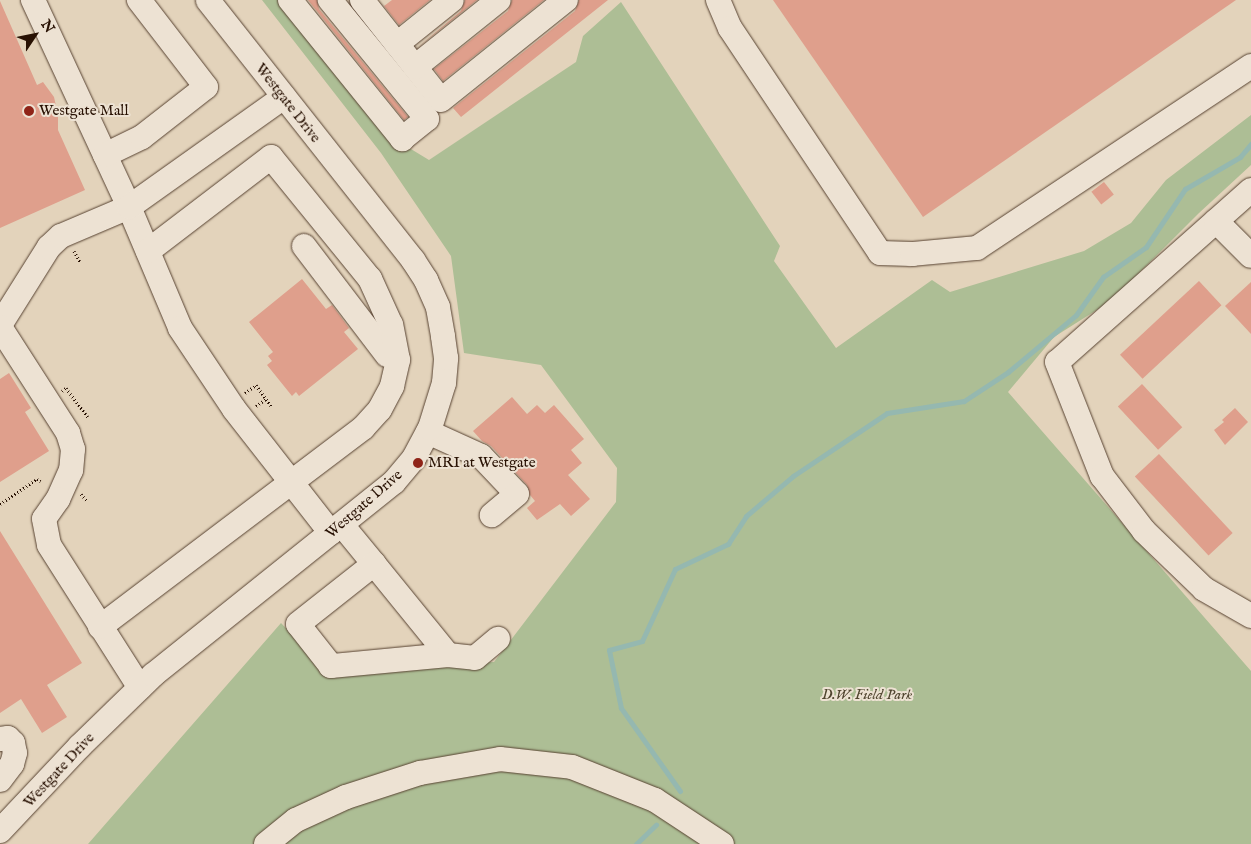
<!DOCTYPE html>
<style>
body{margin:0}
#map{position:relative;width:1251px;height:844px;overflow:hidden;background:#e3d3bb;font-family:"IM FELL English",serif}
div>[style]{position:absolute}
.green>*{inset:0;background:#adbe95}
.stream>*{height:5px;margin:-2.5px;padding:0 2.5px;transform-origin:2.5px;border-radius:2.5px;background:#95b8b0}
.building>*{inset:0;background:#df9f8c;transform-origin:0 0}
.path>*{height:3px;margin-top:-1.5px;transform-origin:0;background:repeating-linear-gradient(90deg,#281103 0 1px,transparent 0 3.5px)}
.roads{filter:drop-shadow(0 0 1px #574231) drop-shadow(0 0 1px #574231)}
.minor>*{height:24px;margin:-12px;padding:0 12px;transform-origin:12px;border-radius:12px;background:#ede2d3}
.dots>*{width:14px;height:14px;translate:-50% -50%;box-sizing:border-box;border:2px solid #ede2d3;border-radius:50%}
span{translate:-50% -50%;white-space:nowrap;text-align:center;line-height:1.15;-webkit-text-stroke:4px #ede2d3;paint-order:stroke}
.street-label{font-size:15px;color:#281103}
.poi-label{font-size:15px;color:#281103}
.left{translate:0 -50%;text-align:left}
.park-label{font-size:15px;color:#50452f;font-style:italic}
.north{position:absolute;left:10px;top:10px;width:50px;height:50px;-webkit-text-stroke:4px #ede2d3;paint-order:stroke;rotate:56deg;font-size:14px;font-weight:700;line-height:20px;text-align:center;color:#281103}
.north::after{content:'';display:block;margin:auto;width:18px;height:22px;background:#281103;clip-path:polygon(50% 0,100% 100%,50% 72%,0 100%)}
</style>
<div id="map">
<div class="green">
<div style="clip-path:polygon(262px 0,287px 0,401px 143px,429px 160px,576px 62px,583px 36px,621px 2px,780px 246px,774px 261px,836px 348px,932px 280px,950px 292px,1084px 251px,1131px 223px,1166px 180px,1251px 115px,1251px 165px,1199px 213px,1111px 301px,1054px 337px,1008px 392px,1251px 671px,1251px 844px,88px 844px,281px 623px,324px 668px,494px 662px,616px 502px,617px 468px,541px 365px,464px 353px,451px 256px,381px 153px)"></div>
</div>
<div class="stream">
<div style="left:680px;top:791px;width:102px;rotate:-125.4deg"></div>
<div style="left:621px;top:708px;width:59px;rotate:-101.7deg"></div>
<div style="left:609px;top:650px;width:34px;rotate:-15deg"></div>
<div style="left:642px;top:641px;width:79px;rotate:-65.4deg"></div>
<div style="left:675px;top:569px;width:59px;rotate:-25.3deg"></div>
<div style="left:728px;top:544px;width:33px;rotate:-57deg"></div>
<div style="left:746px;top:516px;width:62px;rotate:-40.4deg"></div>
<div style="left:793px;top:476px;width:113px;rotate:-33.8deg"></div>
<div style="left:887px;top:413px;width:78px;rotate:-8.9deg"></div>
<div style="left:964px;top:401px;width:53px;rotate:-33.4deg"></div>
<div style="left:1008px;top:372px;width:89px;rotate:-40deg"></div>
<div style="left:1076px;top:315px;width:47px;rotate:-54.6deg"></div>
<div style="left:1103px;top:277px;width:52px;rotate:-34.9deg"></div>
<div style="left:1146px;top:247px;width:70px;rotate:-56.1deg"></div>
<div style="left:1185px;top:189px;width:64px;rotate:-30.2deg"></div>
<div style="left:1240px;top:157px;width:17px;rotate:-50deg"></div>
<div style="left:636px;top:844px;width:28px;rotate:-44deg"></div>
</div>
<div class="building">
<div style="clip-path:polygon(308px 0,317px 0,319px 9px,408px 117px,404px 120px)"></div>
<div style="clip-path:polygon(392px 0,430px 0,399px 25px,384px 6px)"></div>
<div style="clip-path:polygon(465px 0,477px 0,417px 48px,461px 11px)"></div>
<div style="clip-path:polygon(512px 0,544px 0,443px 81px,434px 69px,508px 11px)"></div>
<div style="clip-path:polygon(579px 0,608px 0,461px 117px,453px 108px,575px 11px)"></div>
<div style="clip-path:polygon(773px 0,1236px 0,923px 217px)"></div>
<div style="clip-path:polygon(0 1px,37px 85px,43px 82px,54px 97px,58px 115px,58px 130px,85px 190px,0 228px)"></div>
<div style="left:1104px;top:182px;width:16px;height:16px;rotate:52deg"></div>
<div style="clip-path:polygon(302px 279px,326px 309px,332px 305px,349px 328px,344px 332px,358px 349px,299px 396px,296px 392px,292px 396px,267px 365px,272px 361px,268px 356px,273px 352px,249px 322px)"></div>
<div style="left:1199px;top:281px;width:33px;height:108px;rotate:47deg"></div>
<div style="clip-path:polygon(1251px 282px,1251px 334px,1225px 306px)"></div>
<div style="clip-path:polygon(9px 373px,31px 408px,25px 412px,49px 451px,0 482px,0 379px)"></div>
<div style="left:1142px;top:384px;width:59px;height:33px;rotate:47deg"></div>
<div style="clip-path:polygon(512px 397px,527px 414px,537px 405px,545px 413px,554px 405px,584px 439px,571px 450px,582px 463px,568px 475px,590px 499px,571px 516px,560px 504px,537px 520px,527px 508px,535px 501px,530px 495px,527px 485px,491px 446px,482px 441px,473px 431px)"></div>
<div style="clip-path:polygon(1235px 408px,1248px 422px,1225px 445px,1214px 430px,1224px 422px,1222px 420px)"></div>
<div style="left:1159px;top:454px;width:108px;height:33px;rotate:47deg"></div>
<div style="clip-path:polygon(0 531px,82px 663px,47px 685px,67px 717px,42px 733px,21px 699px,0 713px)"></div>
</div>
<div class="path">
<div style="left:74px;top:251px;width:13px;rotate:61deg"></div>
<div style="left:62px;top:391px;width:5px;rotate:-37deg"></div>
<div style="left:66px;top:388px;width:36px;rotate:53deg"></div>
<div style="left:245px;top:393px;width:14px;rotate:-36deg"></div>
<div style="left:256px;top:385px;width:26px;rotate:54deg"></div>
<div style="left:256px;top:406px;width:12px;rotate:-35deg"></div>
<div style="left:81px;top:494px;width:9px;rotate:49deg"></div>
<div style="left:0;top:504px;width:45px;rotate:-34deg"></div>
<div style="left:37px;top:479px;width:4px;rotate:27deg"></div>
</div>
<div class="roads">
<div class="minor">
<div style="left:33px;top:0;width:228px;rotate:65.1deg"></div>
<div style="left:129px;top:207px;width:131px;rotate:67.1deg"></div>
<div style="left:180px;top:328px;width:97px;rotate:56.3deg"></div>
<div style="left:234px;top:409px;width:157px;rotate:52deg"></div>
<div style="left:290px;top:0;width:179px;rotate:51.1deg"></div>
<div style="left:402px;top:139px;width:32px;rotate:-39deg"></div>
<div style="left:427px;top:119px;width:154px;rotate:-129.2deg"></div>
<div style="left:362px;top:0;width:127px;rotate:51.7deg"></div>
<div style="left:441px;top:100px;width:160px;rotate:-38.7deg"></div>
<div style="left:718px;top:0;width:30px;rotate:67deg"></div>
<div style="left:730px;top:28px;width:270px;rotate:56.3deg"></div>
<div style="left:880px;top:253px;width:32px;rotate:2deg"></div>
<div style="left:912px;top:254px;width:65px;rotate:-5.3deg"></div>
<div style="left:977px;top:248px;width:329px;rotate:-33.6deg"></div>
<div style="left:397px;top:44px;width:70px;rotate:-38.7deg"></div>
<div style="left:415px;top:67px;width:107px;rotate:-38.6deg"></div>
<div style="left:105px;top:155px;width:41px;rotate:-25.9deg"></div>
<div style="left:142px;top:137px;width:81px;rotate:-38deg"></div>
<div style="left:206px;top:87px;width:110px;rotate:-127.6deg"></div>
<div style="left:1251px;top:190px;width:259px;rotate:138.4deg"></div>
<div style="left:1057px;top:362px;width:123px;rotate:68.5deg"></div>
<div style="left:1102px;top:476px;width:69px;rotate:52.6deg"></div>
<div style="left:1144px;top:531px;width:83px;rotate:44deg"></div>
<div style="left:1204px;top:589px;width:54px;rotate:29.9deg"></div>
<div style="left:1216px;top:221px;width:49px;rotate:45deg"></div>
<div style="left:304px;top:246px;width:137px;rotate:52.7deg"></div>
<div style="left:0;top:325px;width:92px;rotate:-57.9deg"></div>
<div style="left:49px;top:247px;width:16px;rotate:-43deg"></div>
<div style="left:61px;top:236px;width:74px;rotate:-23.1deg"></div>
<div style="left:129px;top:207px;width:190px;rotate:-35.4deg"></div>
<div style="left:0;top:327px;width:126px;rotate:57.3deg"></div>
<div style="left:68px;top:433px;width:17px;rotate:73deg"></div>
<div style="left:73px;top:449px;width:21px;rotate:95deg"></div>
<div style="left:71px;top:470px;width:32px;rotate:114deg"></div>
<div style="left:58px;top:499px;width:24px;rotate:125deg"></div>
<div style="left:44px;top:519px;width:26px;rotate:79deg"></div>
<div style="left:49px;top:545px;width:169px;rotate:57.5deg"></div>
<div style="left:428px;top:432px;width:58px;rotate:24.4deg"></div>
<div style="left:481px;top:456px;width:52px;rotate:46.5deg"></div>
<div style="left:517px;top:494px;width:33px;rotate:140deg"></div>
<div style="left:342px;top:525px;width:50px;rotate:50.6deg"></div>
<div style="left:374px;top:564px;width:117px;rotate:50.9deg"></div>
<div style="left:448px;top:655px;width:118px;rotate:174.6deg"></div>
<div style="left:331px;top:666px;width:53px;rotate:-128.2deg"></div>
<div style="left:298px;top:624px;width:97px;rotate:-38.3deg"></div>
<div style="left:100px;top:627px;width:330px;rotate:-37.1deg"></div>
<div style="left:363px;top:428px;width:25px;rotate:-48deg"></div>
<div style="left:380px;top:409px;width:26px;rotate:-62deg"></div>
<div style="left:392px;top:386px;width:27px;rotate:-77deg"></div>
<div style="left:398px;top:360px;width:36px;rotate:-101deg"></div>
<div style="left:391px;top:325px;width:51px;rotate:-114.5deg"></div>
<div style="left:370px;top:279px;width:157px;rotate:-129.1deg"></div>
<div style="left:271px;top:157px;width:155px;rotate:142.6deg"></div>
<div style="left:448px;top:655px;width:27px;rotate:6deg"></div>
<div style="left:475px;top:658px;width:30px;rotate:-40deg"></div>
<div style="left:0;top:739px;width:8px;rotate:-7deg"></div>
<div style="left:8px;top:738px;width:7px;rotate:45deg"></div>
<div style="left:13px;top:743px;width:10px;rotate:79deg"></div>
<div style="left:15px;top:753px;width:11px;rotate:105deg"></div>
<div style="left:12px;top:764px;width:20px;rotate:127deg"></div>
<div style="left:0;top:831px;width:117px;rotate:-46.7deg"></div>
<div style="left:80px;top:746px;width:102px;rotate:-44.2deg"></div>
<div style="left:153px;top:675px;width:309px;rotate:-38.7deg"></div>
<div style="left:394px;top:482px;width:31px;rotate:-50deg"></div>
<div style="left:414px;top:458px;width:34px;rotate:-62deg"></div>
<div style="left:430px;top:428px;width:47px;rotate:-72.7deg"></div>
<div style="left:444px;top:383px;width:25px;rotate:-85deg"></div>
<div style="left:446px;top:358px;width:22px;rotate:-98deg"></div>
<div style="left:443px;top:336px;width:29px;rotate:-100deg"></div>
<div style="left:438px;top:307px;width:30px;rotate:-114deg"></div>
<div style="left:426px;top:280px;width:24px;rotate:-123deg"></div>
<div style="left:413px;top:260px;width:331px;rotate:-128.3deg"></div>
<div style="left:266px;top:844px;width:38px;rotate:-39deg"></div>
<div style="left:296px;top:820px;width:55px;rotate:-24.7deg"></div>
<div style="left:346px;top:797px;width:78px;rotate:-18deg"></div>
<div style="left:420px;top:773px;width:81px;rotate:-9.9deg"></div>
<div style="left:500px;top:759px;width:72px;rotate:6.3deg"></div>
<div style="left:572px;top:767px;width:89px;rotate:21.7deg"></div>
<div style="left:655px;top:800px;width:80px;rotate:33.3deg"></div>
</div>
</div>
<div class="dots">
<div style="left:29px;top:111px;background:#8f2418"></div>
<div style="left:418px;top:463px;background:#8f2418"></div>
</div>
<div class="street-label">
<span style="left:288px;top:103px;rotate:52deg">Westgate Drive</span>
<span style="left:364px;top:504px;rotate:-41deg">Westgate Drive</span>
<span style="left:59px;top:770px;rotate:-47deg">Westgate Drive</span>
</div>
<div class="poi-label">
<span class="left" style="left:39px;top:111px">Westgate Mall</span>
<span class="left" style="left:428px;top:463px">MRI at Westgate</span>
</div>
<div class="park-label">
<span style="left:867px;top:695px">D.W. Field Park</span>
</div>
<div class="north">N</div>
</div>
